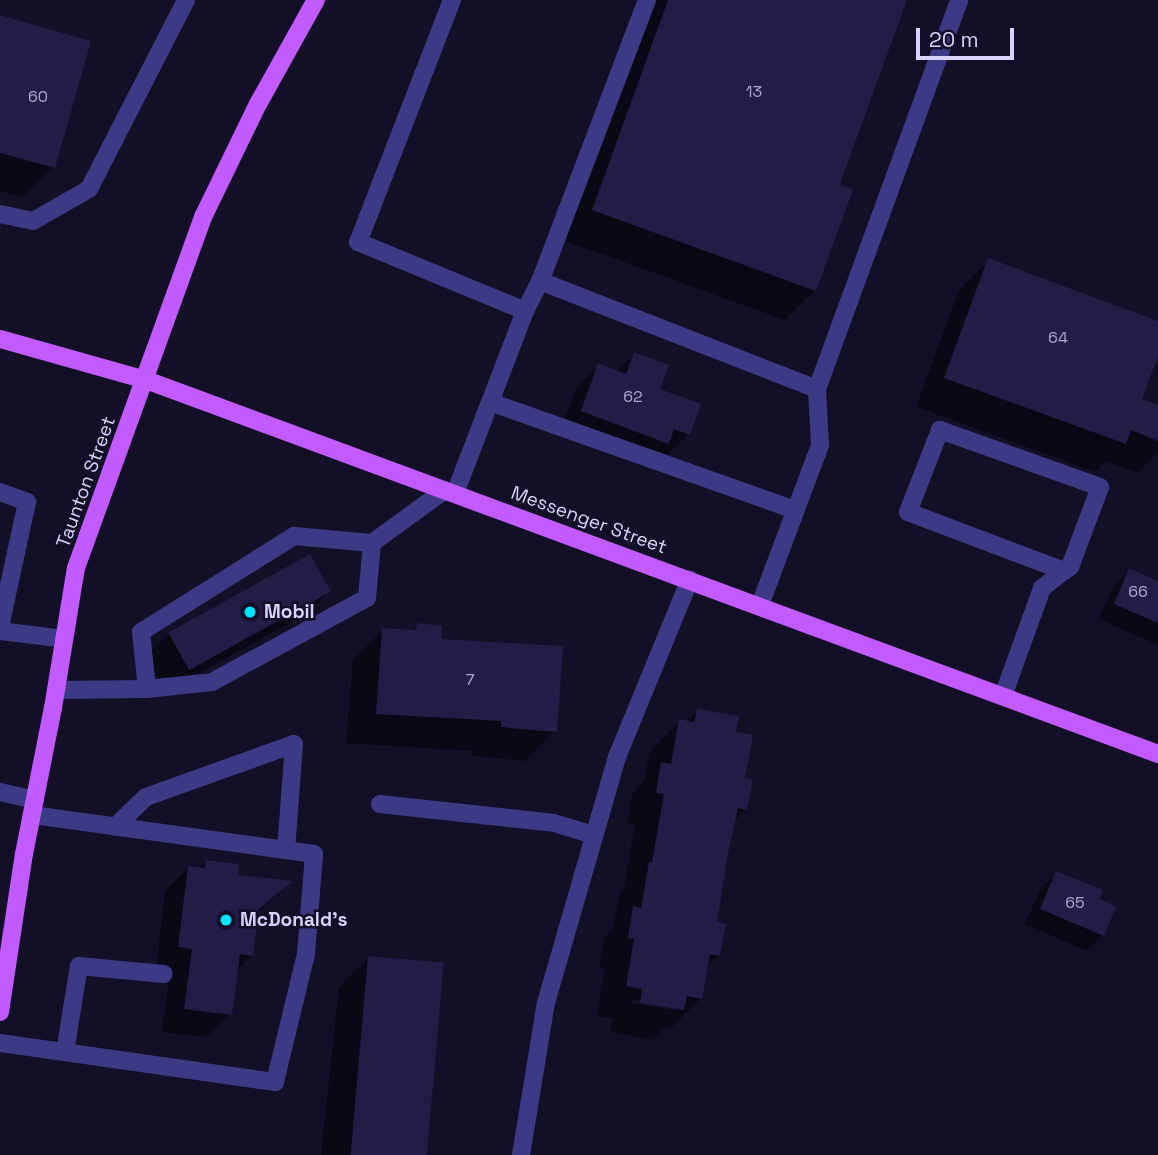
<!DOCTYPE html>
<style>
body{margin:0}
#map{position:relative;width:1158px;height:1155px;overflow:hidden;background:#130f26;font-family:"Space Grotesk",sans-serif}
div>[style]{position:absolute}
.shadow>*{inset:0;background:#0007}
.building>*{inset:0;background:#241b47;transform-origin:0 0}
.minor>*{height:18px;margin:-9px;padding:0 9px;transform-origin:9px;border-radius:9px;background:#3d3a85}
.major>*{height:18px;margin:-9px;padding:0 9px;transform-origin:9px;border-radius:9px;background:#c25bff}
.dots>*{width:19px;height:19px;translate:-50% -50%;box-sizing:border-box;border:4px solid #130f26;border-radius:50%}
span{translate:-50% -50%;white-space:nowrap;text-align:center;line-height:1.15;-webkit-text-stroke:5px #130f26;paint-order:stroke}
.number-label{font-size:16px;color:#aca6d1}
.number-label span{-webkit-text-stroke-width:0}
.street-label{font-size:19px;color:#d9d4ff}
.poi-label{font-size:19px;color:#d9d4ff;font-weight:700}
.left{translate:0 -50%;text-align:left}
.scale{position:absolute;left:916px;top:28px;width:98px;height:32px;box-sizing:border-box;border:4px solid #d9d4ff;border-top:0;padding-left:9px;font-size:21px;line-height:24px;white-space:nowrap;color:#d9d4ff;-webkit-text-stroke:5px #130f26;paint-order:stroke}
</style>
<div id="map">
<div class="shadow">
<div style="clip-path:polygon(650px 0,905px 0,838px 185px,815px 290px,785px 320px,563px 240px)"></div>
<div style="clip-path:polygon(0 17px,53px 167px,23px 197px,0 191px)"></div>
<div style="clip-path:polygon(988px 261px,1158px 323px,1158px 350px,1140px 400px,1158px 407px,1158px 452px,1137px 473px,1106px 461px,1095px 472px,916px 407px,959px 290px)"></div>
<div style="clip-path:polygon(634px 354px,688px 434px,665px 457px,656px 454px,644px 466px,559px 434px,576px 388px,599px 365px,616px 372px)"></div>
<div style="clip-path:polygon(1130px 570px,1158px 580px,1158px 645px,1099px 619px,1114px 586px)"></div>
<div style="clip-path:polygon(329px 592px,306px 615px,165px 691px,146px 656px,169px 633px)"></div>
<div style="clip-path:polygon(418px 625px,439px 641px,555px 731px,525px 761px,471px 756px,472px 751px,346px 743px,353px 660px,383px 630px,411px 632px)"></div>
<div style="clip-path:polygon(evenodd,697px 711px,734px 733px,746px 809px,733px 822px,715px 924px,719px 955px,706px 968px,701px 998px,671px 1028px,665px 1027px,653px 1040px,611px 1032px,613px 1018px,597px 1016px,605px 968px,599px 968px,604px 938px,613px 929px,619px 894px,624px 889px,635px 824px,627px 823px,632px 794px,644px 781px,650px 751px,680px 721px,686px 722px,697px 711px,632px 999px,678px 1007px,675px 1010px,631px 1003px,632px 999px)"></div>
<div style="clip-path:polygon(206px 862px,236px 877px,289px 883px,257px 913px,252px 955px,236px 971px,230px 1014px,207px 1037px,162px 1032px,170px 972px,156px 970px,165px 891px,188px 868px,199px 869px)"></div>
<div style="clip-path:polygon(1057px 873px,1097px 900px,1103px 935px,1087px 951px,1025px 924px,1041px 888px)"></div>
<div style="clip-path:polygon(369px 957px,423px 1155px,321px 1155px,339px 987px)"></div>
</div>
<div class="building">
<div style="clip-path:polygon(668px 0,907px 0,840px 184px,853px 190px,816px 291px,592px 210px)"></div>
<div style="clip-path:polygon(0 15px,91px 41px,55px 168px,0 153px)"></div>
<div style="clip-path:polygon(988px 258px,1158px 321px,1158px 356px,1142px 399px,1158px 405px,1158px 441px,1131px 430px,1126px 444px,944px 378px)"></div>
<div style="clip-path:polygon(634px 352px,669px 365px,660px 389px,701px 404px,690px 435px,674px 429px,669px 444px,581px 411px,598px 363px,626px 374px)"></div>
<div style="left:310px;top:554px;width:43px;height:162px;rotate:61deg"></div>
<div style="clip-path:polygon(1129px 568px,1158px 581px,1158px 623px,1114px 604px)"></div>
<div style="clip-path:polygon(417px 623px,442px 626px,441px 639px,563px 646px,557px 732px,501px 727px,501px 721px,376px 714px,382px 628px,416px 630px)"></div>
<div style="clip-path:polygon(697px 709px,739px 716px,736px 732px,753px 735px,745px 778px,753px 779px,747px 810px,738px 808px,728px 854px,717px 922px,726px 924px,720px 956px,710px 954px,702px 999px,687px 996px,684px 1010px,640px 1003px,642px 989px,626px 986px,634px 939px,628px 938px,633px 906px,641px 908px,649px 862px,652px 862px,664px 794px,656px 793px,661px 762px,671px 764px,679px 719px,694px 722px)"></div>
<div style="clip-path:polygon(206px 860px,239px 864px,238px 875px,293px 881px,259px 909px,253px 956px,240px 954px,232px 1015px,184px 1009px,192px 949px,178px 947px,188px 866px,205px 868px)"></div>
<div style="clip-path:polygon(1056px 871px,1103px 890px,1100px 899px,1116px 907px,1104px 936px,1040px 909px)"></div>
<div style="left:368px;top:956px;width:76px;height:200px;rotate:5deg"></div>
</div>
<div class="minor">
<div style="left:452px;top:0;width:260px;rotate:111.2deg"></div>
<div style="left:358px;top:242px;width:181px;rotate:22.4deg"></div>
<div style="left:525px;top:311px;width:195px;rotate:111deg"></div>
<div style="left:647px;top:0;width:301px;rotate:110.8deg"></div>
<div style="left:540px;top:281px;width:297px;rotate:21.3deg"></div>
<div style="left:817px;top:389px;width:414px;rotate:-69.9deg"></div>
<div style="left:0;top:214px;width:34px;rotate:12deg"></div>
<div style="left:33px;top:221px;width:64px;rotate:-29.7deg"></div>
<div style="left:89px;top:189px;width:212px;rotate:-62.8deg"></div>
<div style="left:525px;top:311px;width:34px;rotate:-63deg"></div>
<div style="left:490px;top:402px;width:324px;rotate:19.5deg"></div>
<div style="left:0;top:492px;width:29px;rotate:20deg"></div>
<div style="left:27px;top:502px;width:128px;rotate:102.2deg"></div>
<div style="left:760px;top:605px;width:171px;rotate:-69.4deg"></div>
<div style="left:820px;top:445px;width:56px;rotate:-93.1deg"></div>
<div style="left:0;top:631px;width:64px;rotate:7.1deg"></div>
<div style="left:147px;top:689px;width:65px;rotate:-6.1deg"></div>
<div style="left:212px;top:682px;width:176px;rotate:-28.5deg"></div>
<div style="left:367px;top:598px;width:55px;rotate:-84.8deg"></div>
<div style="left:56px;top:690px;width:91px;rotate:-0.6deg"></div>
<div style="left:147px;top:689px;width:57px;rotate:-96deg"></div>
<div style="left:141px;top:632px;width:181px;rotate:-32.1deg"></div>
<div style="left:294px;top:536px;width:78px;rotate:5.1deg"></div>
<div style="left:372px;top:543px;width:90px;rotate:-36deg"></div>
<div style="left:1003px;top:696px;width:115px;rotate:-70.1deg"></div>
<div style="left:1042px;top:588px;width:28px;rotate:-38deg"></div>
<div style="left:1064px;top:571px;width:7px;rotate:-34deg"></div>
<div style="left:1070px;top:567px;width:85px;rotate:-69.4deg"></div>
<div style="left:1100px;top:487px;width:170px;rotate:-160.4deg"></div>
<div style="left:940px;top:430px;width:88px;rotate:111.3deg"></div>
<div style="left:908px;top:512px;width:167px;rotate:20.7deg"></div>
<div style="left:0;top:792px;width:36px;rotate:13deg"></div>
<div style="left:380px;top:804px;width:175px;rotate:6.2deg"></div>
<div style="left:554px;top:823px;width:42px;rotate:16.7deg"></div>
<div style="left:115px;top:827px;width:43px;rotate:-44.1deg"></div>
<div style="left:146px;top:797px;width:157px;rotate:-19.7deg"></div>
<div style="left:294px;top:744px;width:106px;rotate:94.3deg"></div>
<div style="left:0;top:1043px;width:278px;rotate:8.1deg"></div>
<div style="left:275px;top:1082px;width:132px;rotate:-76.4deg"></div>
<div style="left:306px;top:954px;width:100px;rotate:-85.4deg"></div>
<div style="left:314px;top:854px;width:285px;rotate:-172.1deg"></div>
<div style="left:65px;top:1052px;width:87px;rotate:-80.8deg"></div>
<div style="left:79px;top:966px;width:85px;rotate:5.4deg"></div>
<div style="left:521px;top:1155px;width:154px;rotate:-80.7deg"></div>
<div style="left:546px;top:1003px;width:256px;rotate:-73.9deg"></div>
<div style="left:617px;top:757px;width:192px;rotate:-67.7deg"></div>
</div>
<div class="major">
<div style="left:0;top:339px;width:152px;rotate:15.7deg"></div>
<div style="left:146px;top:380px;width:1079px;rotate:20.28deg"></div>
<div style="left:0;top:1012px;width:160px;rotate:-81.4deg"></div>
<div style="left:24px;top:854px;width:149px;rotate:-78.8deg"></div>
<div style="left:53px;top:708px;width:142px;rotate:-80.7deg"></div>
<div style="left:76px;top:568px;width:375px;rotate:-70.1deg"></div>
<div style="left:204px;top:215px;width:123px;rotate:-64.1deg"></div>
<div style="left:258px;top:104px;width:119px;rotate:-60.9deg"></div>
</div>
<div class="dots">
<div style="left:250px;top:612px;background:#00e5ff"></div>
<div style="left:226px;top:920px;background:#00e5ff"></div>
</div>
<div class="number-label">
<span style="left:754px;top:92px">13</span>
<span style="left:38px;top:97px">60</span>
<span style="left:1058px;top:338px">64</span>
<span style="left:633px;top:397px">62</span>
<span style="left:1138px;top:592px">66</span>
<span style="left:470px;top:680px">7</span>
<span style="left:1075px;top:903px">65</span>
</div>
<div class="street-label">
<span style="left:86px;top:482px;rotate:-70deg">Taunton Street</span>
<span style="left:589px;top:520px;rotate:20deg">Messenger Street</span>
</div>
<div class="poi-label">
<span class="left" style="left:264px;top:612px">Mobil</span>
<span class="left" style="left:240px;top:920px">McDonald's</span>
</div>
<div class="scale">20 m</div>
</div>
